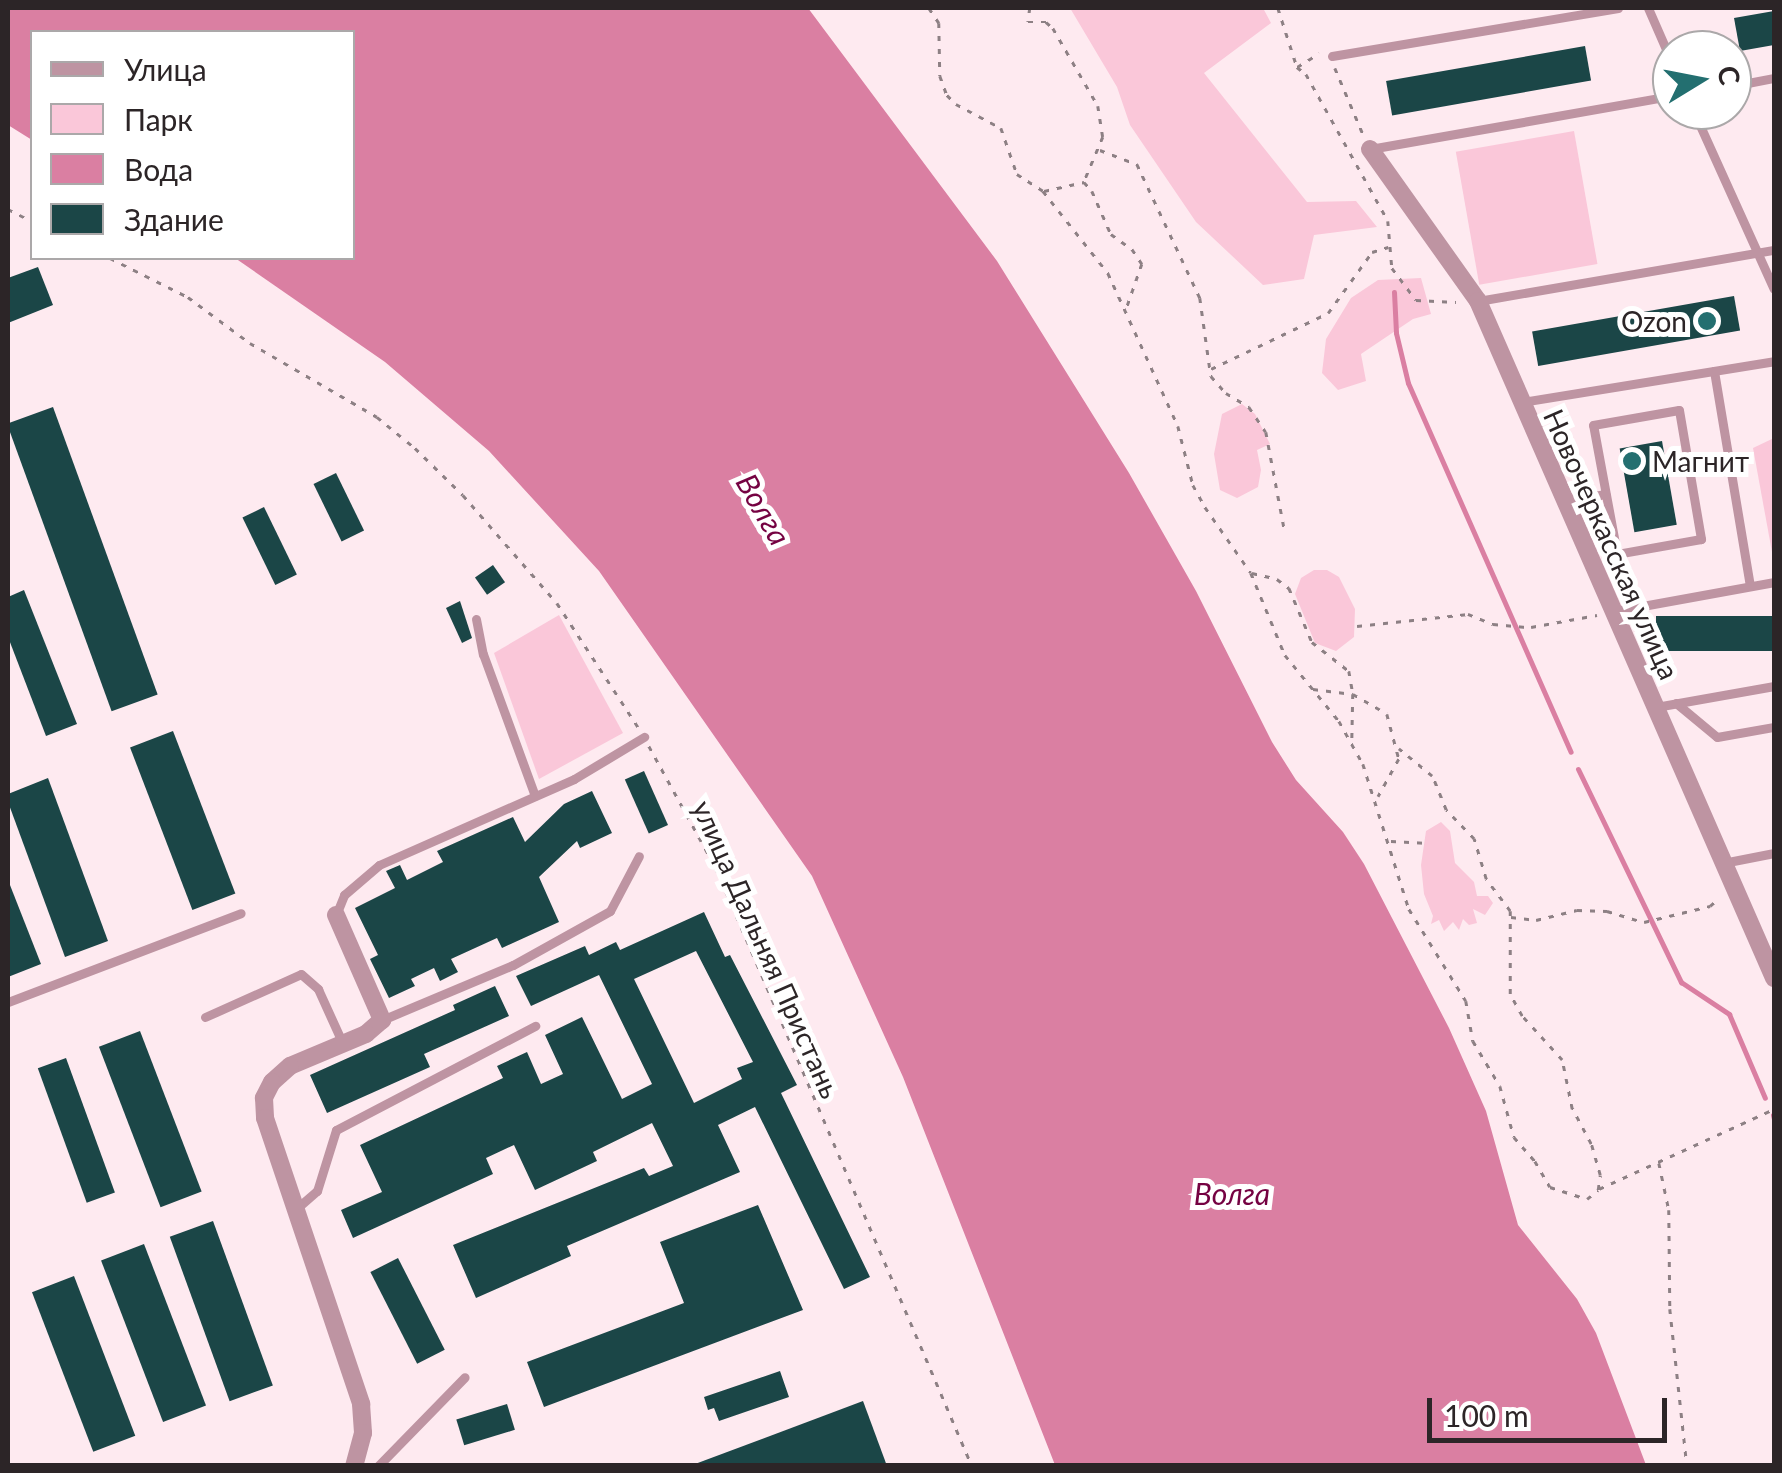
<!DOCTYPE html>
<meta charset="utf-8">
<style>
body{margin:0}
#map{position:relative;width:1782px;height:1473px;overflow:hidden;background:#feeaf0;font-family:Lato,sans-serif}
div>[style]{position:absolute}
.green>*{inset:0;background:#fac7d9;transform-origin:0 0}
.water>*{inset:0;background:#da7fa2}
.stream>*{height:5px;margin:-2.5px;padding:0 2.5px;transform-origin:2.5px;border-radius:2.5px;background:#da7fa2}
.building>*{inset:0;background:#1b4647;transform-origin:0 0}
.path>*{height:2.5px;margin-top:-1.25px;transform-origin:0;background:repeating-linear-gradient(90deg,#8d8084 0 5px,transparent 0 13px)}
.service>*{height:9px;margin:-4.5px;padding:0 4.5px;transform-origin:4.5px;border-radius:4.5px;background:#be94a2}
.minor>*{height:18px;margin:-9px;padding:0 9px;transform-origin:9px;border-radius:9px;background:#be94a2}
.dots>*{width:28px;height:28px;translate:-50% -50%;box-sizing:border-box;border:5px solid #fff;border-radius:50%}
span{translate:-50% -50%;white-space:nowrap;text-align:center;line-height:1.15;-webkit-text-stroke:10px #fff;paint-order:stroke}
.poi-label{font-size:28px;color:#2c2527}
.right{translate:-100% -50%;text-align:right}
.left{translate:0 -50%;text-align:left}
.street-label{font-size:28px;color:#2c2527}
.water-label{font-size:30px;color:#750242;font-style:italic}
.frame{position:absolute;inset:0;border:10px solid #2c2527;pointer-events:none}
.legend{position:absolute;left:30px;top:30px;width:325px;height:230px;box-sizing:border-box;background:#fff;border:2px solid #aba8a9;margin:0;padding:12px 18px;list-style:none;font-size:30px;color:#2c2527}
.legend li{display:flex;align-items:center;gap:20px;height:50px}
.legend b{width:50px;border:2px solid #aba8a9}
.north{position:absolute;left:1652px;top:30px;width:100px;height:100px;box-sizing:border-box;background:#fff;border:2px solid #aba8a9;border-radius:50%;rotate:80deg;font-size:28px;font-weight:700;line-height:40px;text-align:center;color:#2c2527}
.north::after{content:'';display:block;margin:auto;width:35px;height:45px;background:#236f70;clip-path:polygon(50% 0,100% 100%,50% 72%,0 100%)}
.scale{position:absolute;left:1427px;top:1398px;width:240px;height:45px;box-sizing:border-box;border:5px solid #2c2527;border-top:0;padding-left:12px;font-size:30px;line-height:35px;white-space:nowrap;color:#2c2527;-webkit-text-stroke:8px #fff;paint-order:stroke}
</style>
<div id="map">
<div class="green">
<div style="clip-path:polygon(1070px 8px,1263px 8px,1271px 23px,1204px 73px,1307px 202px,1356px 201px,1377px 227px,1314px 235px,1304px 279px,1263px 285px,1196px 222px,1130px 125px,1117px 87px)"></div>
<div style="left:1574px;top:131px;width:135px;height:120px;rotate:80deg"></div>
<div style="clip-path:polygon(1421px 278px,1431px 314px,1413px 319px,1361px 354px,1366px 381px,1338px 390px,1322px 373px,1326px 339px,1351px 298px,1378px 280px)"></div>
<div style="clip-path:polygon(1242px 404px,1255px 414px,1270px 444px,1257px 450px,1261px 470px,1258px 487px,1237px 498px,1220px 490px,1214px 454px,1222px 414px)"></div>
<div style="clip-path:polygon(1774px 438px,1774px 551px,1772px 552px,1753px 448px)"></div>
<div style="clip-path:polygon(1314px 570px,1327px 570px,1339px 577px,1355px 609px,1354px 637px,1336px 651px,1315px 643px,1295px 594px,1301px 578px)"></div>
<div style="clip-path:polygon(559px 615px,623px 733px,539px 779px,494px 653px)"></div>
<div style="clip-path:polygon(1441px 822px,1450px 831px,1455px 863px,1474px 882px,1477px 896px,1488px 896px,1493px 903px,1485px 915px,1473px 909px,1477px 923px,1469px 925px,1463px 919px,1459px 930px,1453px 922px,1444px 931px,1439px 920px,1431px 924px,1433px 916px,1424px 894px,1421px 865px,1426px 831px)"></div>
</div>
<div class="water">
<div style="clip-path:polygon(8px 8px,808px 8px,997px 261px,1129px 473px,1196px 591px,1272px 742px,1296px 780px,1343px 832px,1364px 864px,1449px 1028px,1486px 1111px,1518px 1225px,1577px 1299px,1596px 1333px,1646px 1465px,1055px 1465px,903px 1077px,812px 876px,599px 571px,489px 451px,385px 362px,235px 258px,352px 258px,352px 32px,32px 32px,32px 140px,8px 125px)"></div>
</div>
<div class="stream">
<div style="left:1394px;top:292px;width:41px;rotate:87.2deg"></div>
<div style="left:1396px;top:333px;width:51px;rotate:76.5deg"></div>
<div style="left:1408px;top:383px;width:403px;rotate:66.2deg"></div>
<div style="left:1578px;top:769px;width:237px;rotate:64.2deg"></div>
<div style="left:1681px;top:982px;width:58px;rotate:33.7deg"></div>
<div style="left:1729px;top:1014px;width:91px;rotate:66.8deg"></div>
<div style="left:1773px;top:1115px;width:4px;rotate:76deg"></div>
</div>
<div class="building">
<div style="clip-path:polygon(1774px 11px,1774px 45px,1740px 51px,1734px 18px)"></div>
<div style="left:1585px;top:46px;width:35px;height:202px;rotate:80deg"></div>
<div style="clip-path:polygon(38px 267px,53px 305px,8px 323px,8px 278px)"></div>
<div style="left:1734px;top:296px;width:35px;height:205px;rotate:80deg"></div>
<div style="left:53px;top:407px;width:306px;height:49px;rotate:70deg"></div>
<div style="left:1662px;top:441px;width:85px;height:43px;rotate:80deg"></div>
<div style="left:336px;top:473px;width:64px;height:25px;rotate:64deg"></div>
<div style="left:264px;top:507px;width:75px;height:24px;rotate:64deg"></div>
<div style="left:493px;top:565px;width:21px;height:22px;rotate:55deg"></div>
<div style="clip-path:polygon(24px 590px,77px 724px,46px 736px,8px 637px,8px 597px)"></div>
<div style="clip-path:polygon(460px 601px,472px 638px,462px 643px,446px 608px)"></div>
<div style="left:1774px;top:616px;width:35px;height:118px;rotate:90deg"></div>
<div style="left:173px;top:731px;width:174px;height:46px;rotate:69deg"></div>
<div style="left:644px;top:771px;width:59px;height:21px;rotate:66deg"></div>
<div style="clip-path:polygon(48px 778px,108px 941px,65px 957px,8px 802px,8px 794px)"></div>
<div style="clip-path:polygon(592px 791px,612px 833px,580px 848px,577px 841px,539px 877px,559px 922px,502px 948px,497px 938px,451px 959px,458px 972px,440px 981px,434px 968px,411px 979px,415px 986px,389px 998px,370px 959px,378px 955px,355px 908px,395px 888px,386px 871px,400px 865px,407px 880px,443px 862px,437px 851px,513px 817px,525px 842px,564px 804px)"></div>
<div style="clip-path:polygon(8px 880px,41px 964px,8px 977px)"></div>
<div style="clip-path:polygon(evenodd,704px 912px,725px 957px,730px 955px,797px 1085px,781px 1093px,870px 1277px,844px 1289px,755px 1107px,718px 1125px,740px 1172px,567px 1246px,571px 1256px,476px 1298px,453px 1245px,644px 1168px,649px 1176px,673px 1166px,652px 1123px,593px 1152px,597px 1161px,535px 1190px,514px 1145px,486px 1158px,493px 1174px,353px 1238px,341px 1210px,382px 1192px,360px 1145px,503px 1078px,497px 1066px,527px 1052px,541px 1084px,563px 1074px,545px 1035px,582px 1017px,622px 1099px,652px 1084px,599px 975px,531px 1006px,516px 976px,585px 946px,589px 955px,616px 942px,620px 950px,704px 912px,696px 951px,753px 1062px,737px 1068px,742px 1079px,694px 1103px,634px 979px,696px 951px)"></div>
<div style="clip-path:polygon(495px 986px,509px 1016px,424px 1054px,430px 1067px,327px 1113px,310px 1075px,455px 1010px,453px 1005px)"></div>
<div style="left:140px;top:1031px;width:172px;height:44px;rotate:69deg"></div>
<div style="left:66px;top:1058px;width:143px;height:30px;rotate:70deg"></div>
<div style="clip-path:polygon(758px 1205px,803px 1310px,544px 1407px,527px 1362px,684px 1303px,660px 1242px)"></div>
<div style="left:213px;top:1221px;width:175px;height:46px;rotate:70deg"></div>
<div style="left:144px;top:1244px;width:173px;height:46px;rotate:69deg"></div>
<div style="left:398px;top:1258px;width:103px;height:31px;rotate:63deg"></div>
<div style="left:74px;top:1276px;width:171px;height:45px;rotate:69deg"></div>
<div style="clip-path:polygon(780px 1371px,789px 1397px,719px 1421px,714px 1408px,708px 1410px,704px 1397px)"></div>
<div style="clip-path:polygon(863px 1401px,887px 1466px,695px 1466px,695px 1464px)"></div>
<div style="left:507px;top:1404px;width:27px;height:53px;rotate:73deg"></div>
</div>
<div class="path">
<div style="left:929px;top:8px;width:18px;rotate:56deg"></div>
<div style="left:939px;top:23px;width:53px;rotate:88.9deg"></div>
<div style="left:940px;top:76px;width:20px;rotate:70deg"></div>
<div style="left:947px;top:95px;width:13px;rotate:45deg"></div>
<div style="left:956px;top:104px;width:51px;rotate:28.1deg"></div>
<div style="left:1001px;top:128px;width:49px;rotate:70.8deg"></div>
<div style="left:1017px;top:174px;width:31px;rotate:33deg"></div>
<div style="left:1043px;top:191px;width:105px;rotate:51.6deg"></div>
<div style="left:1108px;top:273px;width:168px;rotate:65.4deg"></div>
<div style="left:1178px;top:426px;width:61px;rotate:75.7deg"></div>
<div style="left:1193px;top:485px;width:25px;rotate:61deg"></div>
<div style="left:1205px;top:507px;width:80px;rotate:55.1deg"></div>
<div style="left:1251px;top:573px;width:89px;rotate:67.5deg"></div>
<div style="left:1285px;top:655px;width:85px;rotate:50.7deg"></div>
<div style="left:1339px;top:721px;width:49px;rotate:60.8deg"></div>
<div style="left:1363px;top:764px;width:152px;rotate:72.4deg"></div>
<div style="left:1409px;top:909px;width:108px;rotate:58.2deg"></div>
<div style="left:1466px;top:1001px;width:41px;rotate:80.1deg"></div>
<div style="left:1473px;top:1041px;width:52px;rotate:59deg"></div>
<div style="left:1500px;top:1086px;width:53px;rotate:74.6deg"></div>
<div style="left:1514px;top:1137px;width:32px;rotate:49deg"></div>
<div style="left:1535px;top:1161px;width:30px;rotate:60deg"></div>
<div style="left:1550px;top:1187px;width:39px;rotate:18deg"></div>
<div style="left:1587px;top:1199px;width:14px;rotate:-39deg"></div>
<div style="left:1598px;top:1190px;width:15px;rotate:-82deg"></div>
<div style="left:1600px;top:1175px;width:32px;rotate:-106deg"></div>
<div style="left:1591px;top:1144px;width:40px;rotate:-118deg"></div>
<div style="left:1572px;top:1109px;width:50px;rotate:-101.5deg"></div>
<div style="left:1562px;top:1060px;width:59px;rotate:-132.3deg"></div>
<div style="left:1522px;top:1016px;width:25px;rotate:-119deg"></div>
<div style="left:1510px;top:994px;width:83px;rotate:-90deg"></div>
<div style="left:1510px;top:911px;width:40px;rotate:-127deg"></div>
<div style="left:1486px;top:879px;width:42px;rotate:-106.7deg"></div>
<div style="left:1474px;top:839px;width:40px;rotate:-134deg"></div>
<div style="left:1446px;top:810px;width:37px;rotate:-112deg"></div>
<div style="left:1432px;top:776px;width:43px;rotate:-140.7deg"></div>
<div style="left:1030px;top:8px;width:14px;rotate:98deg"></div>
<div style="left:1028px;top:22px;width:18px"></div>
<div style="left:1046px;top:22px;width:9px;rotate:41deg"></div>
<div style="left:1053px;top:28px;width:90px;rotate:60deg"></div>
<div style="left:1098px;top:106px;width:31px;rotate:81deg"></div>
<div style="left:1103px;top:137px;width:49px;rotate:112.9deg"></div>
<div style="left:1278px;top:8px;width:62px;rotate:72.1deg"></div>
<div style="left:1297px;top:67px;width:26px;rotate:-32deg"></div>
<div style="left:1297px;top:67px;width:11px;rotate:38deg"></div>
<div style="left:1306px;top:74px;width:168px;rotate:60.8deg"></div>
<div style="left:1388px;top:221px;width:47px;rotate:85.1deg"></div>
<div style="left:1392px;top:268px;width:40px;rotate:53deg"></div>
<div style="left:1416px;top:300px;width:40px;rotate:2.9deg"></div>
<div style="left:1335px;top:68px;width:72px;rotate:67deg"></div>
<div style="left:1100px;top:150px;width:40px;rotate:21deg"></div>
<div style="left:1137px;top:164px;width:148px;rotate:64.8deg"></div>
<div style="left:1200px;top:298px;width:79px;rotate:82deg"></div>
<div style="left:1211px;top:376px;width:23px;rotate:49deg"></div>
<div style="left:1226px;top:393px;width:27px;rotate:31deg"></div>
<div style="left:1249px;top:407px;width:30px;rotate:56deg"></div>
<div style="left:1266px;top:432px;width:97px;rotate:79.3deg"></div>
<div style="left:1044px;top:191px;width:41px;rotate:-12.7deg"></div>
<div style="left:1084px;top:182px;width:12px;rotate:48deg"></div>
<div style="left:1092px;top:191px;width:47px;rotate:66.2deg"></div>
<div style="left:1111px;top:234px;width:26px;rotate:36deg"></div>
<div style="left:1132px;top:249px;width:18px;rotate:56deg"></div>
<div style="left:1142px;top:264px;width:46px;rotate:109.2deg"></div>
<div style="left:8px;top:209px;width:27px;rotate:27deg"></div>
<div style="left:110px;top:258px;width:87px;rotate:26.6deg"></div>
<div style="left:188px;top:297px;width:77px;rotate:36.6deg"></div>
<div style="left:250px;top:343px;width:147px;rotate:30.2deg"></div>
<div style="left:377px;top:417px;width:49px;rotate:39.2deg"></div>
<div style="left:415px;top:448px;width:67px;rotate:44.4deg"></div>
<div style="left:463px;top:495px;width:143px;rotate:49deg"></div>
<div style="left:557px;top:603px;width:148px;rotate:56.8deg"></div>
<div style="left:1211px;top:369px;width:130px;rotate:-25.6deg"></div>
<div style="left:1328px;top:313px;width:75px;rotate:-54.2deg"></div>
<div style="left:1372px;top:252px;width:17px;rotate:-17deg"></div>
<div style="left:1252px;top:573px;width:26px;rotate:13deg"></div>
<div style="left:1277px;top:579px;width:15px;rotate:37deg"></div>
<div style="left:1289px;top:588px;width:59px;rotate:66.9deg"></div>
<div style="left:1312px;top:642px;width:47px;rotate:38.1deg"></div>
<div style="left:1349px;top:671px;width:23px;rotate:80deg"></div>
<div style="left:1353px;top:694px;width:47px;rotate:91.2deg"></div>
<div style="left:1357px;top:626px;width:112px;rotate:-6.2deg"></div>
<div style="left:1468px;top:614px;width:27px;rotate:22deg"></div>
<div style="left:1493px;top:624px;width:38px;rotate:5deg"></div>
<div style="left:1531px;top:627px;width:67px;rotate:-10.3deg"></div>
<div style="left:1313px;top:689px;width:40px;rotate:7.1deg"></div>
<div style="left:1353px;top:694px;width:39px;rotate:30deg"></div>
<div style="left:1387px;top:714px;width:47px;rotate:75.1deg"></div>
<div style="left:1399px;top:759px;width:43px;rotate:118.9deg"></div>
<div style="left:649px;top:746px;width:139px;rotate:61.2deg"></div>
<div style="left:716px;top:868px;width:650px;rotate:66.82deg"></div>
<div style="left:1391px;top:841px;width:33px;rotate:3deg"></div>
<div style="left:1511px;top:917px;width:25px;rotate:7deg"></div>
<div style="left:1536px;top:920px;width:42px;rotate:-13.7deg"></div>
<div style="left:1577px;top:910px;width:30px;rotate:2deg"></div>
<div style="left:1607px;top:911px;width:39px;rotate:17deg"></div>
<div style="left:1644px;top:922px;width:68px;rotate:-13.6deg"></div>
<div style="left:1710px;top:906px;width:11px;rotate:-41deg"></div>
<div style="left:1659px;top:1163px;width:48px;rotate:78deg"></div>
<div style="left:1669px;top:1210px;width:99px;rotate:89.4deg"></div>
<div style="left:1670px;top:1309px;width:158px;rotate:83.8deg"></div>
<div style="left:1599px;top:1189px;width:192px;rotate:-24.6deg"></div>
</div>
<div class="service">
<div style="left:1648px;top:8px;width:60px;rotate:66.4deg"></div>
<div style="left:1332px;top:56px;width:290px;rotate:-9.5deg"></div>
<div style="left:1732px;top:86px;width:43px;rotate:-10.8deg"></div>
<div style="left:1693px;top:110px;width:196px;rotate:65.7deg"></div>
<div style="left:1370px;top:149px;width:307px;rotate:-10deg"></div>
<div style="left:1478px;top:301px;width:300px;rotate:-9.8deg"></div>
<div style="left:1714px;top:371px;width:218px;rotate:80.5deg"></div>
<div style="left:1522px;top:402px;width:255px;rotate:-9.2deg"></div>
<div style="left:1679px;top:410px;width:131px;rotate:80.3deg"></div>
<div style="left:1701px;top:539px;width:85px;rotate:169.9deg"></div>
<div style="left:1617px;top:554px;width:131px;rotate:-100.5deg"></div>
<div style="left:1593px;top:425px;width:87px;rotate:-9.9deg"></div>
<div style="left:1565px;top:501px;width:41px;rotate:-9.9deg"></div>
<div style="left:1615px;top:611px;width:162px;rotate:-10.3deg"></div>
<div style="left:476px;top:619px;width:36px;rotate:79deg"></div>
<div style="left:483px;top:654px;width:151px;rotate:69.9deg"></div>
<div style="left:1676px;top:703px;width:53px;rotate:39.7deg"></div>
<div style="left:1717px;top:737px;width:58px;rotate:-10deg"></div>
<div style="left:1656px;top:707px;width:120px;rotate:-10.1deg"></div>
<div style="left:1723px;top:863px;width:52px;rotate:-11.1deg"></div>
<div style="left:336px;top:915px;width:22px;rotate:-68deg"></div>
<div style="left:344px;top:895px;width:46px;rotate:-40.6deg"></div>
<div style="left:379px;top:865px;width:213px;rotate:-23.8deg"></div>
<div style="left:574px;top:779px;width:82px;rotate:-31deg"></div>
<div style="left:8px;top:1002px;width:249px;rotate:-20.9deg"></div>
<div style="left:205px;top:1017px;width:105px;rotate:-24.1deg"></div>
<div style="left:301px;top:974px;width:23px;rotate:41deg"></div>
<div style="left:318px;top:989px;width:60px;rotate:65.6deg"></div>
<div style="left:382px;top:1020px;width:142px;rotate:-22.8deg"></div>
<div style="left:513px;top:965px;width:111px;rotate:-29.1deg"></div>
<div style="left:610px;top:911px;width:62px;rotate:-62.2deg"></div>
<div style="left:296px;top:1209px;width:28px;rotate:-41deg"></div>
<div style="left:317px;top:1191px;width:64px;rotate:-72.7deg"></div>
<div style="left:336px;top:1130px;width:225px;rotate:-27.6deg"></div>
<div style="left:378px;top:1466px;width:124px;rotate:-45.7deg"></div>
</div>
<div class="minor">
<div style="left:1370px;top:149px;width:186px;rotate:54.6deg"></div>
<div style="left:1478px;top:301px;width:739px;rotate:66.38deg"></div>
<div style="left:336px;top:915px;width:115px;rotate:66.3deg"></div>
<div style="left:382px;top:1020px;width:21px;rotate:139deg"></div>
<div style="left:366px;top:1034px;width:82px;rotate:157.2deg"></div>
<div style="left:290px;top:1066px;width:24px;rotate:138deg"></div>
<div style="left:272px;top:1082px;width:18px;rotate:117deg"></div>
<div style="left:264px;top:1098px;width:20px;rotate:87deg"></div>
<div style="left:265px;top:1118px;width:302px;rotate:71.4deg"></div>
<div style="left:361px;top:1404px;width:29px;rotate:86deg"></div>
<div style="left:363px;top:1433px;width:34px;rotate:105deg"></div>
</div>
<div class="dots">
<div style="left:1707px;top:321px;background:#236f70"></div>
<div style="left:1632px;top:461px;background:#236f70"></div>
</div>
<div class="poi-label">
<span class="right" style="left:1687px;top:321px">Ozon</span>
<span class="left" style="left:1652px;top:461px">Магнит</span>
</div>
<div class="street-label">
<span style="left:1612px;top:544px;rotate:66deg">Новочеркасская улица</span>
<span style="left:767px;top:949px;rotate:66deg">улица Дальняя Пристань</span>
</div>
<div class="water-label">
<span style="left:764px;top:509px;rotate:60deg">Волга</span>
<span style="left:1232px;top:1193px">Волга</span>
</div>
<div class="frame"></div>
<ul class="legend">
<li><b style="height:12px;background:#be94a2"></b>Улица</li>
<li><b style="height:28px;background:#fac7d9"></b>Парк</li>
<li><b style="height:28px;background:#da7fa2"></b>Вода</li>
<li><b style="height:28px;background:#1b4647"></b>Здание</li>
</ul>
<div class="north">С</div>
<div class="scale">100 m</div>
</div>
